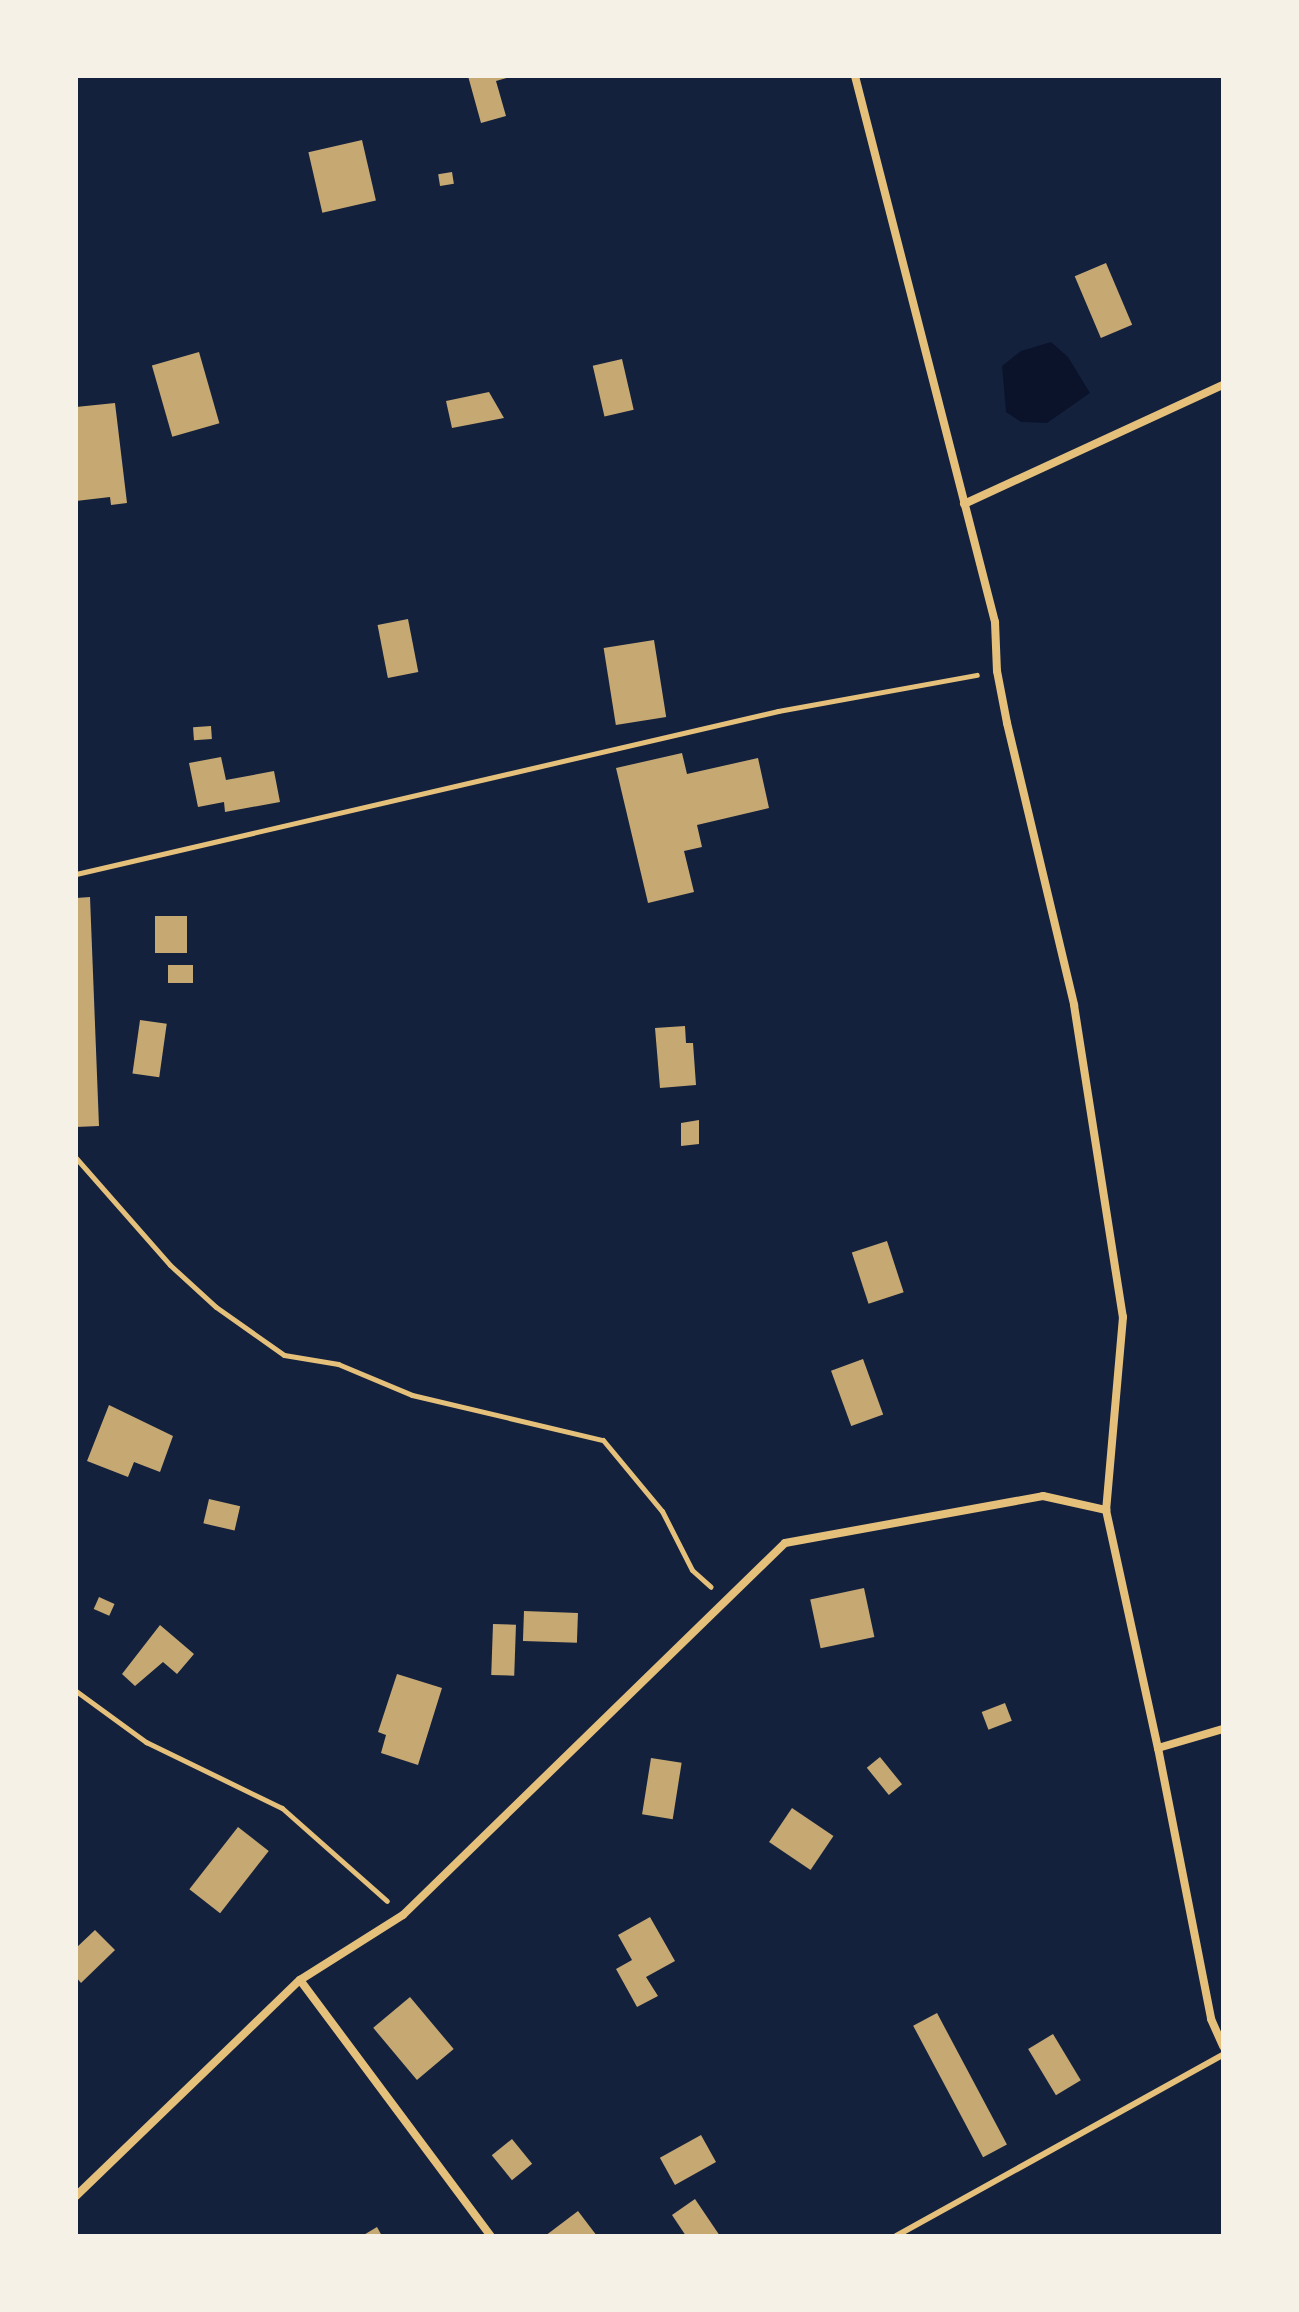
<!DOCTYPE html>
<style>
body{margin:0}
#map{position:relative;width:1299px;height:2312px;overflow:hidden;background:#14213d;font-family:"DM Sans",sans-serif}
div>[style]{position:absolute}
.water>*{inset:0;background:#0b132b}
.building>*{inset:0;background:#c6a872;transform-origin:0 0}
.path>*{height:5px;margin:-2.5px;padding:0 2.5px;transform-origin:2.5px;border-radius:2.5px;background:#e5c07b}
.service>*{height:6px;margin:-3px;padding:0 3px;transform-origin:3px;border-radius:3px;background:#e5c07b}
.minor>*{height:8px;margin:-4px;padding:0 4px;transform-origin:4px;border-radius:4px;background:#e5c07b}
span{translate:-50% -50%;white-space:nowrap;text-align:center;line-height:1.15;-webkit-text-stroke:8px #f6f1e7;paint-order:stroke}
.frame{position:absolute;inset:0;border:78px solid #f6f1e7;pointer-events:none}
</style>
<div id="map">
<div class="water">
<div style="clip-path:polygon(1051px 342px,1068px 357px,1090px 393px,1047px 423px,1021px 422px,1006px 412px,1002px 366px,1021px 351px)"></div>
</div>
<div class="building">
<div style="clip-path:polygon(468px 76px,513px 76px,496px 81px,506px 116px,481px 123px)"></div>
<div style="left:362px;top:140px;width:62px;height:55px;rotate:77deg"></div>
<div style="left:452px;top:172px;width:12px;height:14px;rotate:81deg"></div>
<div style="left:1106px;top:263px;width:67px;height:34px;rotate:67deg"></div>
<div style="left:199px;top:352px;width:74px;height:49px;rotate:74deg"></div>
<div style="left:622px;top:359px;width:52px;height:30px;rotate:77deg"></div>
<div style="clip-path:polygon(489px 392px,504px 418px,452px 428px,446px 401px)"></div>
<div style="clip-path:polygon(115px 403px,127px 503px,111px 505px,110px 497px,76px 501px,76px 407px)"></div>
<div style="left:408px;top:619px;width:54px;height:31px;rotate:79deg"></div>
<div style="left:654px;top:640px;width:78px;height:51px;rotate:81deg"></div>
<div style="left:211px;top:726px;width:13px;height:18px;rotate:86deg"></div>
<div style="clip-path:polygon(682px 753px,687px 774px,758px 758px,769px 808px,697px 825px,702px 847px,684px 851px,694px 892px,648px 903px,616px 768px)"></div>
<div style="clip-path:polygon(221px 757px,226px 780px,274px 771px,280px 802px,225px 812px,224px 802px,198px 807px,189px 763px)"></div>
<div style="clip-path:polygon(90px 897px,99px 1126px,76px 1127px,76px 898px)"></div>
<div style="left:155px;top:916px;width:32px;height:37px"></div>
<div style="left:168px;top:965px;width:25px;height:18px"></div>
<div style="left:140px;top:1020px;width:27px;height:54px;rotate:8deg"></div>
<div style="clip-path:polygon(685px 1026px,686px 1043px,693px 1043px,696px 1085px,660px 1088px,655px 1028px)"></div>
<div style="clip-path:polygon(699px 1120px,699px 1144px,681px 1146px,681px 1123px)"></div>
<div style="left:887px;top:1241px;width:54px;height:37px;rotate:72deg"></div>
<div style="left:863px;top:1359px;width:59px;height:34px;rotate:70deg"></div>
<div style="clip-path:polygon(109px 1405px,173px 1436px,160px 1472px,134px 1462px,128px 1477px,87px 1461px)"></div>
<div style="left:209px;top:1499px;width:32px;height:25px;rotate:13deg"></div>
<div style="left:864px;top:1588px;width:50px;height:55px;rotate:78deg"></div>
<div style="left:99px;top:1597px;width:17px;height:13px;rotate:24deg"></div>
<div style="left:524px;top:1611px;width:54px;height:30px;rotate:2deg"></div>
<div style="left:493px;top:1624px;width:23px;height:51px;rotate:2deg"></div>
<div style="clip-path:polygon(160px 1625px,194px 1654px,177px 1674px,163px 1662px,135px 1686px,122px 1674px)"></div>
<div style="clip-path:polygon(397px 1674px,442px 1688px,418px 1765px,381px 1753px,386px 1735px,378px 1732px)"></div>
<div style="left:1005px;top:1703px;width:19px;height:25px;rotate:69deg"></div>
<div style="left:880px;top:1757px;width:35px;height:17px;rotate:51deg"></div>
<div style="left:651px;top:1758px;width:31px;height:57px;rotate:9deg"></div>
<div style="left:792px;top:1808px;width:50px;height:41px;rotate:34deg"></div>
<div style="left:238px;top:1827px;width:39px;height:79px;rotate:38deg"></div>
<div style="clip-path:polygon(650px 1917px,675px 1961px,646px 1977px,658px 1996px,637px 2007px,616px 1969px,632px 1960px,618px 1935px)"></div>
<div style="clip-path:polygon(95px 1930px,115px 1950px,81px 1983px,76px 1977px,76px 1948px)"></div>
<div style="left:410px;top:1997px;width:68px;height:48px;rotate:50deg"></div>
<div style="left:937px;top:2013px;width:149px;height:27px;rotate:62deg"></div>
<div style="left:1053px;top:2034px;width:54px;height:29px;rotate:59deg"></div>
<div style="left:701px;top:2135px;width:31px;height:47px;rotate:61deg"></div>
<div style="left:512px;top:2139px;width:32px;height:26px;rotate:51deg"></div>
<div style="clip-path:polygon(695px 2199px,720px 2236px,686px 2236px,672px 2215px)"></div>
<div style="clip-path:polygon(578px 2211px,597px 2236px,545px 2236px)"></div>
<div style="clip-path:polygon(377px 2227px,382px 2236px,362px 2236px)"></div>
</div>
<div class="path">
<div style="left:76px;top:874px;width:721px;rotate:-13.07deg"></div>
<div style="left:778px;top:711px;width:202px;rotate:-10.3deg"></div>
<div style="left:76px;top:1158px;width:142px;rotate:48.7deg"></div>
<div style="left:170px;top:1265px;width:62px;rotate:42.4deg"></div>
<div style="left:216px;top:1307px;width:83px;rotate:35.2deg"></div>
<div style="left:284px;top:1355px;width:55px;rotate:9.5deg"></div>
<div style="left:338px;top:1364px;width:80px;rotate:22.7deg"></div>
<div style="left:412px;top:1395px;width:196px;rotate:13.3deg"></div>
<div style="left:603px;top:1440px;width:92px;rotate:50.3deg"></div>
<div style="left:662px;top:1511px;width:66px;rotate:63deg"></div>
<div style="left:692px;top:1570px;width:25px;rotate:42deg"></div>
<div style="left:76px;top:1691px;width:87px;rotate:36.1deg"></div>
<div style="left:146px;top:1742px;width:151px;rotate:25.9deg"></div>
<div style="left:282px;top:1808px;width:140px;rotate:41.5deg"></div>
</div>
<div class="service">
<div style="left:896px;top:2236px;width:374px;rotate:-29deg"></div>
</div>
<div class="minor">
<div style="left:855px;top:76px;width:564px;rotate:75.62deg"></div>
<div style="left:995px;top:622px;width:49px;rotate:87.7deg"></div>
<div style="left:997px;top:671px;width:53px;rotate:79.1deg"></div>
<div style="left:1007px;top:723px;width:290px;rotate:76.6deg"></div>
<div style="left:1074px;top:1005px;width:316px;rotate:81.1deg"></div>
<div style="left:1123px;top:1317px;width:194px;rotate:95deg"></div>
<div style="left:964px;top:504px;width:285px;rotate:-24.7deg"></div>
<div style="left:1158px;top:1748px;width:276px;rotate:78.9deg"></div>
<div style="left:1211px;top:2019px;width:30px;rotate:66deg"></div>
<div style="left:300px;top:1980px;width:319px;rotate:53.3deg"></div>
<div style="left:76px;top:2196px;width:311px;rotate:-44deg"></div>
<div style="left:300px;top:1980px;width:122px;rotate:-32.3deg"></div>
<div style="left:403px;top:1915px;width:533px;rotate:-44.24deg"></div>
<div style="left:785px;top:1543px;width:262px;rotate:-10.3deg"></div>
<div style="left:1043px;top:1496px;width:65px;rotate:12.5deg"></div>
<div style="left:1106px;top:1510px;width:244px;rotate:77.7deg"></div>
<div style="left:1158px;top:1748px;width:68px;rotate:-16.3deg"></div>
</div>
<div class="frame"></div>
</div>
